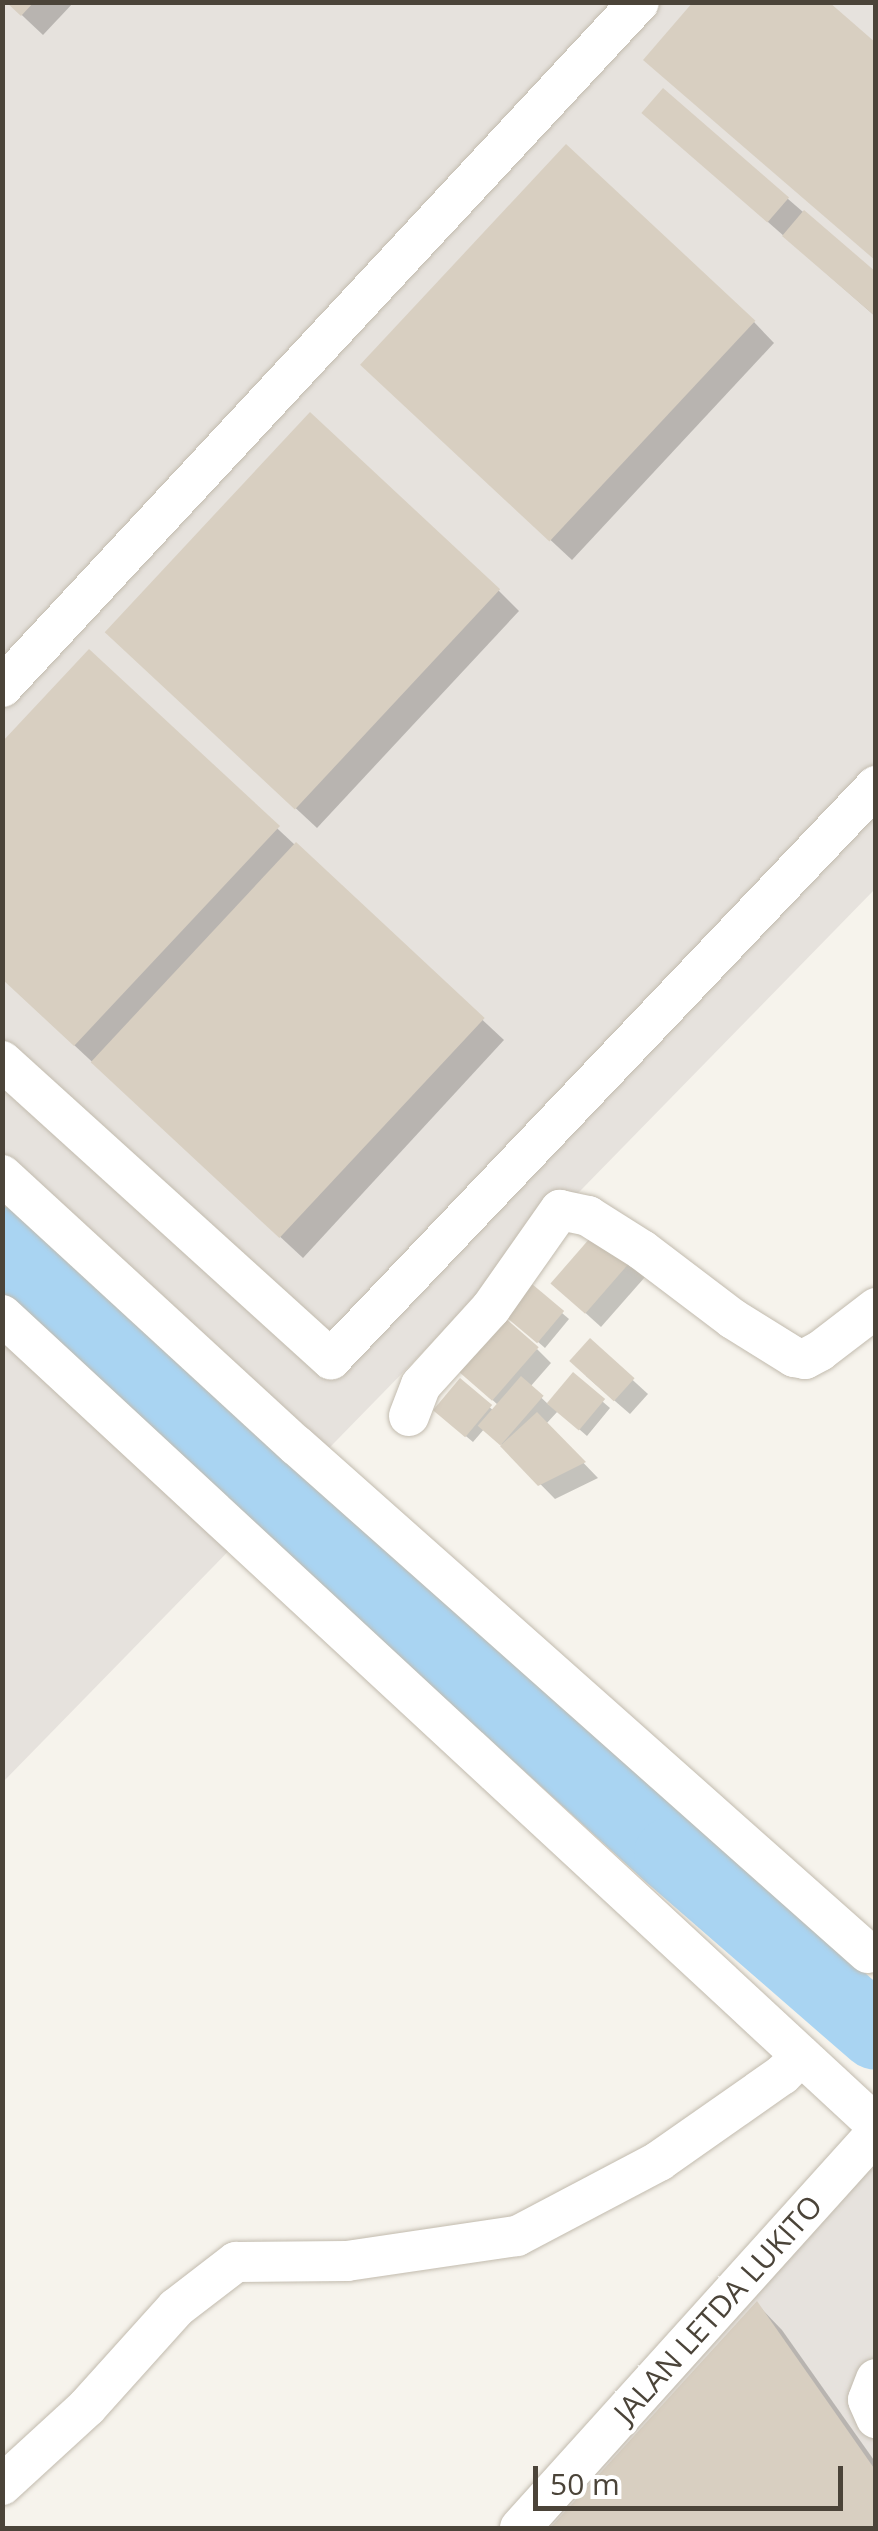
<!DOCTYPE html>
<style>
body{margin:0}
#map{position:relative;width:878px;height:2531px;overflow:hidden;background:#f6f3ec;font-family:"Open Sans",sans-serif}
div>[style]{position:absolute}
.industrial>*{inset:0;background:#e6e2dd}
.shadow>*{inset:0;background:#0003}
.river>*{height:75px;margin:-37.5px;padding:0 37.5px;transform-origin:37.5px;border-radius:37.5px;background:#a9d4f2}
.building>*{inset:0;background:#d8cfc1;transform-origin:0 0}
.roads{filter:drop-shadow(0 0 2px #c2bbae) drop-shadow(0 0 2px #c2bbae)}
.minor>*{height:40px;margin:-20px;padding:0 20px;transform-origin:20px;border-radius:20px;background:#fff}
span{translate:-50% -50%;white-space:nowrap;text-align:center;line-height:1.15;-webkit-text-stroke:8px #fff;paint-order:stroke}
.street-label{font-size:30px;color:#4b4439}
.frame{position:absolute;inset:0;border:5px solid #4b4439;pointer-events:none}
.scale{position:absolute;left:533px;top:2466px;width:310px;height:45px;box-sizing:border-box;border:5px solid #4b4439;border-top:0;padding-left:12px;font-size:30px;line-height:35px;white-space:nowrap;color:#4b4439;-webkit-text-stroke:8px #fff;paint-order:stroke}
</style>
<div id="map">
<div class="industrial">
<div style="clip-path:polygon(3px 3px,875px 3px,875px 889px,3px 1782px)"></div>
<div style="clip-path:polygon(875px 2161px,875px 2528px,542px 2528px)"></div>
</div>
<div class="shadow">
<div style="clip-path:polygon(8px 2px,74px 2px,43px 35px)"></div>
<div style="clip-path:polygon(644px 113px,788px 199px,876px 275px,876px 317px)"></div>
<div style="clip-path:polygon(754px 322px,774px 343px,572px 560px,384px 385px)"></div>
<div style="clip-path:polygon(498px 590px,519px 611px,317px 828px,129px 653px)"></div>
<div style="clip-path:polygon(89px 653px,504px 1040px,303px 1258px,2px 978px)"></div>
<div style="clip-path:polygon(598px 1234px,645px 1277px,601px 1327px,569px 1298px)"></div>
<div style="clip-path:polygon(562px 1313px,569px 1319px,545px 1348px,515px 1322px)"></div>
<div style="clip-path:polygon(590px 1341px,648px 1394px,630px 1414px,586px 1376px)"></div>
<div style="clip-path:polygon(537px 1349px,551px 1363px,530px 1387px,549px 1405px,573px 1376px,610px 1408px,587px 1436px,558px 1411px,546px 1424px,598px 1478px,555px 1499px,485px 1428px,473px 1442px,443px 1417px,460px 1382px,494px 1411px,498px 1405px,475px 1384px)"></div>
<div style="clip-path:polygon(757px 2304px,782px 2330px,876px 2463px,876px 2528px,554px 2528px)"></div>
</div>
<div class="river">
<div style="left:2px;top:1244px;width:905px;rotate:42.36deg"></div>
<div style="left:671px;top:1854px;width:271px;rotate:41deg"></div>
</div>
<div class="building">
<div style="clip-path:polygon(6px 2px,34px 2px,21px 16px)"></div>
<div style="clip-path:polygon(693px 2px,829px 2px,876px 43px,876px 261px,643px 60px)"></div>
<div style="left:663px;top:88px;width:167px;height:33px;rotate:41deg"></div>
<div style="left:566px;top:144px;width:259px;height:302px;rotate:43deg"></div>
<div style="clip-path:polygon(804px 210px,876px 272px,876px 317px,782px 236px)"></div>
<div style="left:310px;top:412px;width:260px;height:301px;rotate:43deg"></div>
<div style="clip-path:polygon(89px 649px,280px 826px,74px 1046px,2px 979px,2px 742px)"></div>
<div style="left:296px;top:842px;width:258px;height:301px;rotate:43deg"></div>
<div style="left:597px;top:1230px;width:46px;height:71px;rotate:41deg"></div>
<div style="left:532px;top:1284px;width:42px;height:42px;rotate:40deg"></div>
<div style="left:504px;top:1317px;width:46px;height:71px;rotate:41deg"></div>
<div style="left:590px;top:1338px;width:60px;height:31px;rotate:42deg"></div>
<div style="left:573px;top:1372px;width:42px;height:41px;rotate:40deg"></div>
<div style="left:521px;top:1376px;width:30px;height:66px;rotate:41deg"></div>
<div style="left:460px;top:1378px;width:42px;height:42px;rotate:40deg"></div>
<div style="clip-path:polygon(537px 1412px,586px 1462px,538px 1486px,500px 1446px)"></div>
<div style="clip-path:polygon(757px 2301px,876px 2471px,876px 2528px,550px 2528px)"></div>
</div>
<div class="roads">
<div class="minor">
<div style="left:2px;top:687px;width:935px;rotate:-47.08deg"></div>
<div style="left:2px;top:1061px;width:444px;rotate:42.2deg"></div>
<div style="left:331px;top:1359px;width:791px;rotate:-46.43deg"></div>
<div style="left:2px;top:1175px;width:399px;rotate:42.6deg"></div>
<div style="left:296px;top:1445px;width:765px;rotate:41.61deg"></div>
<div style="left:2px;top:1315px;width:1192px;rotate:42.82deg"></div>
<div style="left:409px;top:1416px;width:33px;rotate:-69deg"></div>
<div style="left:421px;top:1385px;width:104px;rotate:-47.7deg"></div>
<div style="left:491px;top:1308px;width:120px;rotate:-54.9deg"></div>
<div style="left:560px;top:1210px;width:29px;rotate:12deg"></div>
<div style="left:588px;top:1216px;width:64px;rotate:32.2deg"></div>
<div style="left:642px;top:1250px;width:114px;rotate:37.2deg"></div>
<div style="left:733px;top:1319px;width:72px;rotate:31.9deg"></div>
<div style="left:794px;top:1357px;width:11px;rotate:10deg"></div>
<div style="left:805px;top:1359px;width:17px;rotate:-28deg"></div>
<div style="left:820px;top:1351px;width:71px;rotate:-37.5deg"></div>
<div style="left:876px;top:2379px;width:22px;rotate:111deg"></div>
<div style="left:868px;top:2400px;width:20px;rotate:66deg"></div>
<div style="left:2px;top:2485px;width:115px;rotate:-42.5deg"></div>
<div style="left:87px;top:2407px;width:133px;rotate:-48deg"></div>
<div style="left:176px;top:2308px;width:76px;rotate:-37.5deg"></div>
<div style="left:236px;top:2262px;width:111px;rotate:-0.5deg"></div>
<div style="left:347px;top:2261px;width:172px;rotate:-8.4deg"></div>
<div style="left:517px;top:2236px;width:161px;rotate:-27.8deg"></div>
<div style="left:659px;top:2161px;width:150px;rotate:-35deg"></div>
<div style="left:782px;top:2075px;width:27px;rotate:-45deg"></div>
<div style="left:520px;top:2528px;width:532px;rotate:-47.97deg"></div>
</div>
</div>
<div class="street-label">
<span style="left:718px;top:2309px;rotate:-48deg">JALAN LETDA LUKITO</span>
</div>
<div class="frame"></div>
<div class="scale">50 m</div>
</div>
